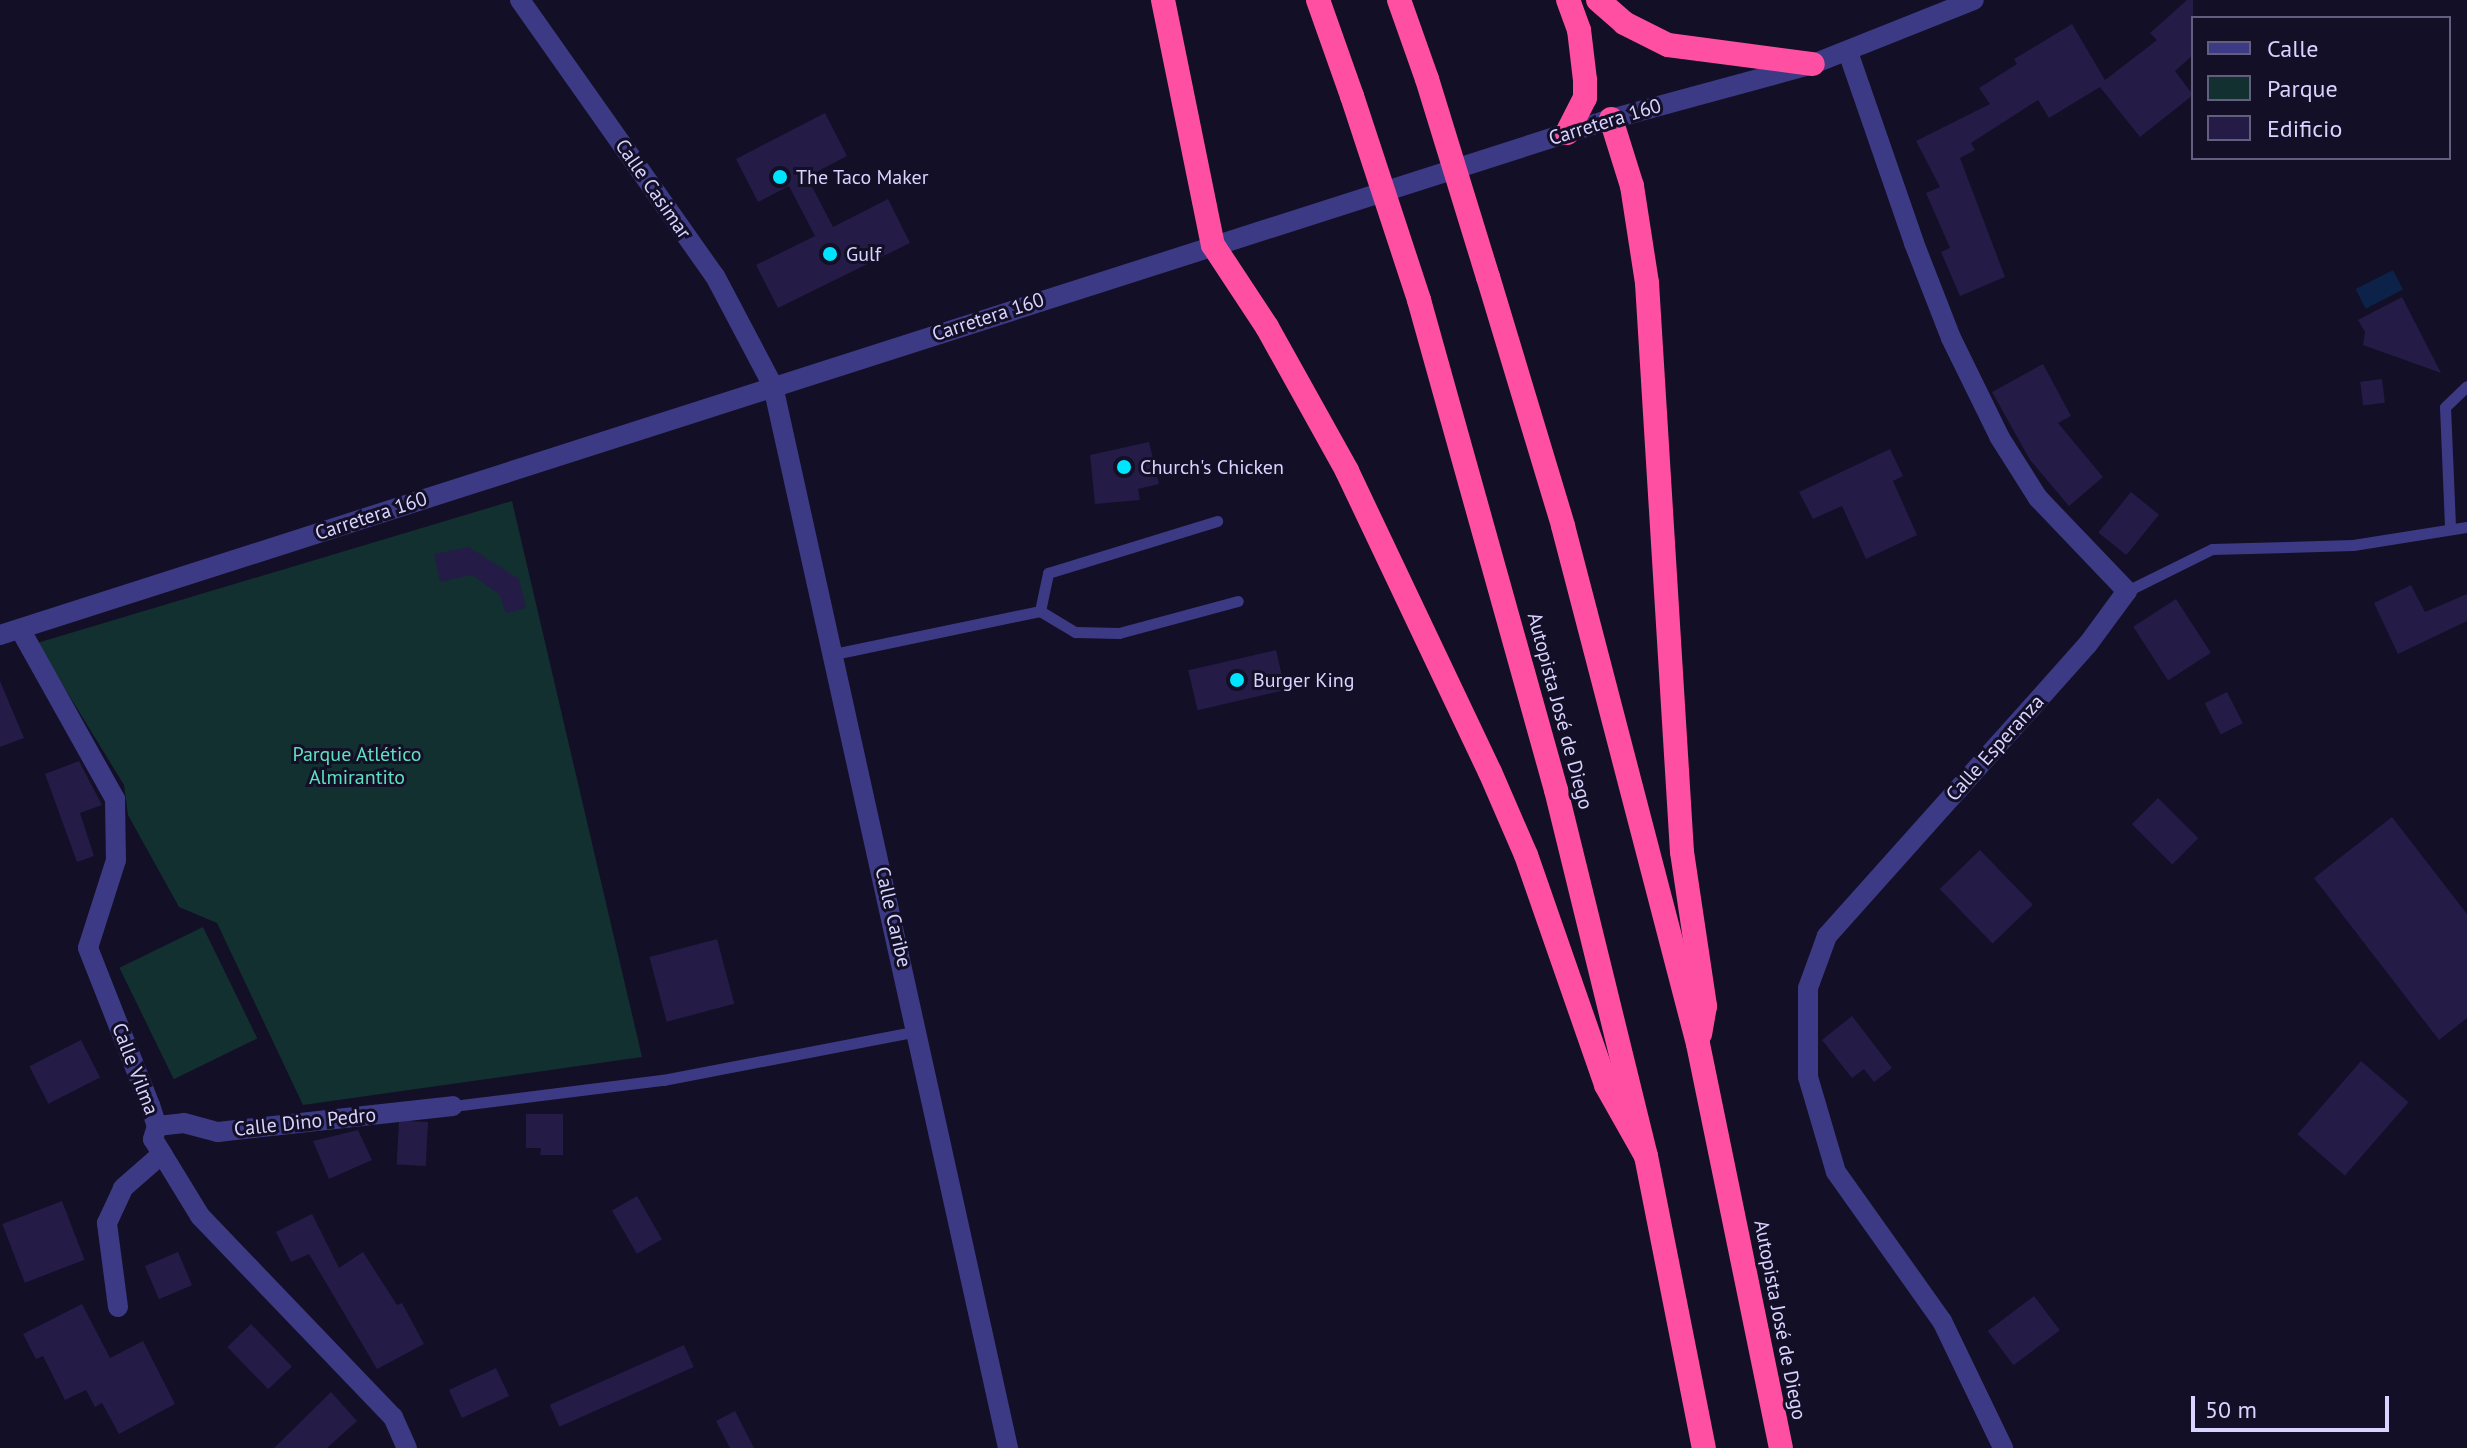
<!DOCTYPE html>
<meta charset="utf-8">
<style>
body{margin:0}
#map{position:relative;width:2467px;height:1448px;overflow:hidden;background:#130f26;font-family:"PT Sans",sans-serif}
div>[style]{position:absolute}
.green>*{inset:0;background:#12302f;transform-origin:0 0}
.water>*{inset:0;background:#0c2248;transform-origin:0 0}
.building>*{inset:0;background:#241b47;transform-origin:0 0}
.service>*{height:11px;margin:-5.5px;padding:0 5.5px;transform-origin:5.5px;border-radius:5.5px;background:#3d3a85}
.minor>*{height:20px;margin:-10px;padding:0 10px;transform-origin:10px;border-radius:10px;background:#3d3a85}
.tertiary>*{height:20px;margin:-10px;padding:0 10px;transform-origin:10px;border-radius:10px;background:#3d3a85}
.motorway>*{height:24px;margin:-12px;padding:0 12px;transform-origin:12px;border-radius:12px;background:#ff4fa3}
.motorway-bridge>*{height:24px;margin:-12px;padding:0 12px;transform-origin:12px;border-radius:12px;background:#ff4fa3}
.dots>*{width:22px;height:22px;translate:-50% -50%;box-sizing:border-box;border:4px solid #130f26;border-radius:50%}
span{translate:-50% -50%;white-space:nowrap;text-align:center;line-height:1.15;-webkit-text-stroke:6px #130f26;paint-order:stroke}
.street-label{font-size:20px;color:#d9d4ff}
.poi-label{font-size:20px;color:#d9d4ff}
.left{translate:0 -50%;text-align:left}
.park-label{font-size:20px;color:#5fe0c0}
.legend{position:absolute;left:2191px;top:16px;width:260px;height:144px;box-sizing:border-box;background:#130f26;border:2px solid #625e7d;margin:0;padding:10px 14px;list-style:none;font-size:24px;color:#d9d4ff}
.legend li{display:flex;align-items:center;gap:16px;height:40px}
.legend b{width:40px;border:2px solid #625e7d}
.scale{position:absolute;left:2191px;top:1396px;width:198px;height:36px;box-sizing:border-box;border:4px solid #d9d4ff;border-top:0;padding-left:10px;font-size:24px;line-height:28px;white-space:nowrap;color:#d9d4ff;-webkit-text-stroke:6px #130f26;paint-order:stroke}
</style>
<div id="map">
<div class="green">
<div style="clip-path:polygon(512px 501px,642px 1057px,303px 1105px,217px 923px,179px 907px,128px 815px,124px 785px,37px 643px)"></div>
<div style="left:203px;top:927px;width:124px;height:93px;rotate:64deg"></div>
</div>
<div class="water">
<div style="left:2393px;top:270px;width:22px;height:42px;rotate:63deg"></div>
</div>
<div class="building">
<div style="clip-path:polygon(2187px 0,2193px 0,2193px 55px,2175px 71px,2193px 95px,2140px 137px,2100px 87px,2049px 118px,2038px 100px,1971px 143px,1975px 150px,1960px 158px,2005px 277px,1960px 296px,1941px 252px,1950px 248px,1926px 193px,1940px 187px,1916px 141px,1990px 104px,1979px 88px,2017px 64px,2014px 59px,2072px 24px,2105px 80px,2157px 40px,2150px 33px)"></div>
<div style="clip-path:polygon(825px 113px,847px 156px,807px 177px,833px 227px,888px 199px,910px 243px,778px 308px,756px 265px,815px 236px,789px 186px,758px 202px,736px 159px)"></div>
<div style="clip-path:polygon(2402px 297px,2441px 373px,2363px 345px,2365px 332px,2358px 320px)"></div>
<div style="clip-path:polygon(2043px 364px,2071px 416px,2058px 423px,2103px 477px,2069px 506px,2030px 460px,1992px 392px)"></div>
<div style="left:2382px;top:379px;width:24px;height:22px;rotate:83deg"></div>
<div style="clip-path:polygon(1149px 442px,1159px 484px,1138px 489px,1140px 500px,1095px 504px,1090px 455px)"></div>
<div style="clip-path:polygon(1890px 449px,1903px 476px,1893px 481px,1917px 535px,1866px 559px,1842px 506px,1813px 519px,1799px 492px)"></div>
<div style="left:2131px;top:492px;width:36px;height:52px;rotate:39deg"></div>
<div style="clip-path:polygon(469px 547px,519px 579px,526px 608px,506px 613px,499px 594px,472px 575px,440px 582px,434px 554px)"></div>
<div style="clip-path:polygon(2411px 585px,2425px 612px,2467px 594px,2467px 621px,2398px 654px,2374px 603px)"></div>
<div style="left:2176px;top:599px;width:64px;height:51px;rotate:57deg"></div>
<div style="left:1276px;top:650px;width:41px;height:90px;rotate:77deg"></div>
<div style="clip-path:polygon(0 681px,24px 738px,0 747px)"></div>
<div style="left:2227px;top:692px;width:35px;height:25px;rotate:63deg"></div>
<div style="clip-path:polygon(79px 761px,102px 805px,80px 813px,94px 856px,77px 862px,45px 774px)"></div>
<div style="left:2158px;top:798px;width:57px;height:37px;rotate:45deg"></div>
<div style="clip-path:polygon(2392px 817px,2467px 914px,2467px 1018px,2439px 1040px,2314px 878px)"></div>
<div style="left:1980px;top:850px;width:76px;height:56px;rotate:46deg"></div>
<div style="left:717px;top:939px;width:67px;height:70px;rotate:75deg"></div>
<div style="clip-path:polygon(1852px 1016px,1892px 1068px,1874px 1082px,1864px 1069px,1852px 1078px,1822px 1040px)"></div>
<div style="left:81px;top:1040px;width:42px;height:58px;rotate:63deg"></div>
<div style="left:2361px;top:1061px;width:63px;height:97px;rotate:41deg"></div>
<div style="clip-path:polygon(526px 1114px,563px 1114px,563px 1155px,540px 1155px,541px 1148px,526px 1148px)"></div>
<div style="left:428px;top:1122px;width:44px;height:29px;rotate:93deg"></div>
<div style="clip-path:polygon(358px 1130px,372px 1160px,329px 1179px,313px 1141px)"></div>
<div style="left:637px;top:1196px;width:50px;height:29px;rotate:60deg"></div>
<div style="left:62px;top:1201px;width:63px;height:64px;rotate:69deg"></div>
<div style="clip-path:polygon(312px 1214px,339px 1268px,363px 1252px,397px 1305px,402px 1303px,424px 1344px,377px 1369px,309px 1254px,291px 1262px,276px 1232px)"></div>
<div style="left:178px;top:1252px;width:36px;height:36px;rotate:67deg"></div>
<div style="left:2034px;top:1296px;width:43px;height:58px;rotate:53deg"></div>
<div style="clip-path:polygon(82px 1304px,110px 1358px,143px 1341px,175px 1404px,119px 1434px,102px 1403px,95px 1407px,86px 1390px,65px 1400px,43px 1356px,36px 1359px,23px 1334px)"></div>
<div style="left:251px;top:1324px;width:59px;height:33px;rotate:46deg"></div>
<div style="left:684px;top:1345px;width:24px;height:147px;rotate:66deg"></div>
<div style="left:496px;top:1368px;width:31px;height:52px;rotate:65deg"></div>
<div style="clip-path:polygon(331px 1392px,357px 1421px,327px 1448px,274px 1448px)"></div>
<div style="clip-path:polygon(735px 1411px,754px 1448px,730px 1448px,716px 1421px)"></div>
</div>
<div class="service">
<div style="left:2450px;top:526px;width:119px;rotate:-92.4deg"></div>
<div style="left:2445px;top:407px;width:30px;rotate:-44deg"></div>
<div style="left:2127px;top:591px;width:95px;rotate:-26.3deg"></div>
<div style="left:2212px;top:549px;width:141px;rotate:-1.6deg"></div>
<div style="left:2353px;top:545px;width:115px;rotate:-9deg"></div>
<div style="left:1040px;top:611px;width:39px;rotate:-78deg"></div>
<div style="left:1048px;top:573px;width:177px;rotate:-17.1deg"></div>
<div style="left:834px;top:654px;width:210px;rotate:-11.8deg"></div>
<div style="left:1040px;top:611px;width:41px;rotate:31deg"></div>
<div style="left:1075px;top:632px;width:44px;rotate:1.3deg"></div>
<div style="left:1119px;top:633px;width:123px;rotate:-15.1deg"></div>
<div style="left:453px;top:1106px;width:212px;rotate:-7.1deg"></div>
<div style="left:663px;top:1080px;width:260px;rotate:-10.9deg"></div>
</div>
<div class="minor">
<div style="left:520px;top:0;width:338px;rotate:54.8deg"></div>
<div style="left:715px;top:276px;width:124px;rotate:62.2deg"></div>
<div style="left:773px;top:386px;width:1088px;rotate:77.52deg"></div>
<div style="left:1848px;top:52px;width:202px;rotate:70.9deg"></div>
<div style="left:1914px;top:243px;width:102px;rotate:68.7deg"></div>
<div style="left:1951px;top:338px;width:111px;rotate:63.9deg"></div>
<div style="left:2000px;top:438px;width:71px;rotate:57.7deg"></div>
<div style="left:2038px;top:498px;width:129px;rotate:46.3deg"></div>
<div style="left:2127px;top:591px;width:66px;rotate:126.3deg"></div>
<div style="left:2088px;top:644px;width:392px;rotate:131.8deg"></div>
<div style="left:1827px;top:936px;width:55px;rotate:110.1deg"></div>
<div style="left:1808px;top:988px;width:89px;rotate:90deg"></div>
<div style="left:1808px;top:1077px;width:99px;rotate:73.6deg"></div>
<div style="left:1836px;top:1172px;width:183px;rotate:54.6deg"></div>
<div style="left:1942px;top:1321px;width:141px;rotate:64.3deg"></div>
<div style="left:20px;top:629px;width:195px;rotate:60.8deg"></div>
<div style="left:115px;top:799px;width:61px;rotate:89.1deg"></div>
<div style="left:116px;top:860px;width:92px;rotate:107.7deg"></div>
<div style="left:88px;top:948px;width:169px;rotate:68.5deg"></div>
<div style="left:150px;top:1105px;width:22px;rotate:72deg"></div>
<div style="left:157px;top:1126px;width:14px;rotate:107deg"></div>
<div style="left:153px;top:1139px;width:90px;rotate:58.6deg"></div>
<div style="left:200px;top:1216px;width:279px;rotate:46.2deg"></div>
<div style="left:393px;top:1417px;width:34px;rotate:66deg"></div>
<div style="left:157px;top:1126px;width:27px;rotate:-6deg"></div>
<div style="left:184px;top:1123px;width:35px;rotate:15deg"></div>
<div style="left:218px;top:1132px;width:236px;rotate:-6.3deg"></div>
<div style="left:118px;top:1307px;width:85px;rotate:-97.5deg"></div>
<div style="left:107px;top:1223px;width:38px;rotate:-65deg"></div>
<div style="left:123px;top:1188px;width:52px;rotate:-41.1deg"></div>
</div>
<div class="tertiary">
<div style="left:0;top:635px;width:1692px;rotate:-17.76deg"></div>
<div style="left:1611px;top:119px;width:209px;rotate:-15.2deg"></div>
<div style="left:1813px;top:64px;width:173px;rotate:-21.7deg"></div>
</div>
<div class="motorway">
<div style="left:1163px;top:0;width:250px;rotate:78.5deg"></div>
<div style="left:1213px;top:245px;width:98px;rotate:56.6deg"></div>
<div style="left:1267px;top:327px;width:165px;rotate:60.9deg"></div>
<div style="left:1347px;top:471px;width:333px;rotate:64.6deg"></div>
<div style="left:1490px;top:772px;width:90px;rotate:66.6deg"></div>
<div style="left:1526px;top:855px;width:244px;rotate:70.8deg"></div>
<div style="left:1606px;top:1085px;width:81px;rotate:60.6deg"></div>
<div style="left:1318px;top:0;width:102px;rotate:70.5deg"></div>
<div style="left:1399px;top:0;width:84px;rotate:70.5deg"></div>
<div style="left:1598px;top:0;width:35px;rotate:41deg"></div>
<div style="left:1624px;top:23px;width:49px;rotate:26.6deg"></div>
<div style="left:1668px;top:45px;width:146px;rotate:7.5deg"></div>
<div style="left:1611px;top:119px;width:70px;rotate:72.6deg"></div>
<div style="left:1632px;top:186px;width:98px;rotate:81.2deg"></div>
<div style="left:1647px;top:283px;width:570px;rotate:86.48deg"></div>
<div style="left:1682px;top:852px;width:156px;rotate:81.5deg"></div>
<div style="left:1705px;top:1006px;width:28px;rotate:100deg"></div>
<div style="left:1567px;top:133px;width:39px;rotate:-63deg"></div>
<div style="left:1585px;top:98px;width:18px;rotate:-90deg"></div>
<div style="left:1585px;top:80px;width:50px;rotate:-96.8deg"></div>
<div style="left:1579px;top:30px;width:32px;rotate:-110deg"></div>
<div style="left:1488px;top:277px;width:260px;rotate:73.2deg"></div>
<div style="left:1563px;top:526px;width:535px;rotate:75.39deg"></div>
<div style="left:1698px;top:1044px;width:412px;rotate:78.4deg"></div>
<div style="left:1419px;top:300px;width:509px;rotate:74.38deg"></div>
<div style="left:1556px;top:790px;width:377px;rotate:76.2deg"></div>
<div style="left:1646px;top:1156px;width:298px;rotate:78.8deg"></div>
</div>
<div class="motorway-bridge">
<div style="left:1427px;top:79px;width:207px;rotate:72.9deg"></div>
<div style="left:1352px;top:96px;width:215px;rotate:71.8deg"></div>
</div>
<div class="dots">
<div style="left:780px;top:177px;background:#00e5ff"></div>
<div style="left:830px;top:254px;background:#00e5ff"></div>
<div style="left:1124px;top:467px;background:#00e5ff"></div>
<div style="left:1237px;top:680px;background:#00e5ff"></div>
</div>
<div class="street-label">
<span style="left:1605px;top:122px;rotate:-17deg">Carretera 160</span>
<span style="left:653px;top:189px;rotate:55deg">Calle Casimar</span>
<span style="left:988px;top:317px;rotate:-18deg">Carretera 160</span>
<span style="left:371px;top:516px;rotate:-18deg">Carretera 160</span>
<span style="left:1560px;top:711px;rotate:75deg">Autopista José de Diego</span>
<span style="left:1995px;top:748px;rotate:-48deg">Calle Esperanza</span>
<span style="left:893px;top:917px;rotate:77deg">Calle Caribe</span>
<span style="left:135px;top:1069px;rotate:69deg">Calle Vilma</span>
<span style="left:305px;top:1122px;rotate:-6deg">Calle Dino Pedro</span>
<span style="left:1780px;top:1320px;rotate:79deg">Autopista José de Diego</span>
</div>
<div class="poi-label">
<span class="left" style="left:796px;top:177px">The Taco Maker</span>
<span class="left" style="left:846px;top:254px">Gulf</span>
<span class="left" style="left:1140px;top:467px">Church's Chicken</span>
<span class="left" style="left:1253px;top:680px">Burger King</span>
</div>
<div class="park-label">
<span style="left:357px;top:766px">Parque Atlético<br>Almirantito</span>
</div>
<ul class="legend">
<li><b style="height:10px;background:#3d3a85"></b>Calle</li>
<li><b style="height:22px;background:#12302f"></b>Parque</li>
<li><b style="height:22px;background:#241b47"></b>Edificio</li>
</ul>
<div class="scale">50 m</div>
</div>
